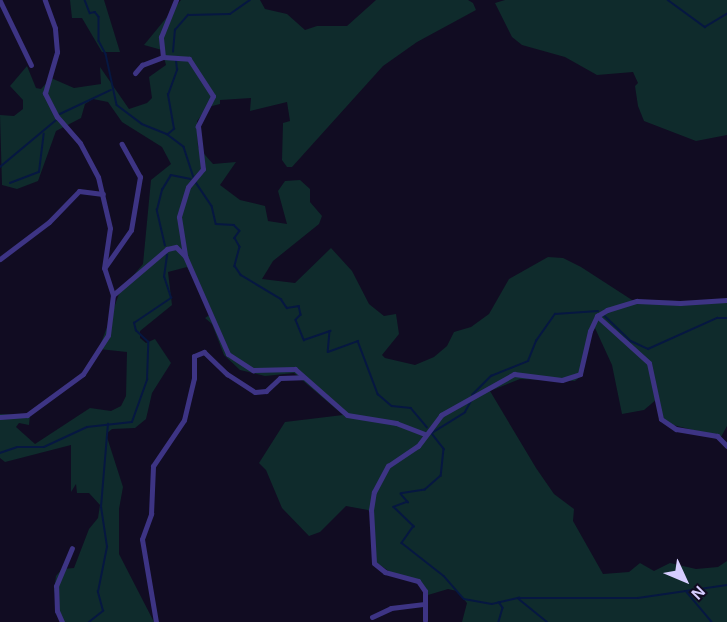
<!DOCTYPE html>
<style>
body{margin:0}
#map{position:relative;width:727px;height:622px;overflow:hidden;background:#110c22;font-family:Helvetica,sans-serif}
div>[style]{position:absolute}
.green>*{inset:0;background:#0f2b2c}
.stream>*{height:1.5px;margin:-0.75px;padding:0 0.75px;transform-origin:0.75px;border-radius:0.75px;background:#061741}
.minor>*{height:5px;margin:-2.5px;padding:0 2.5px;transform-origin:2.5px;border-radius:2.5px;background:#3d3484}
span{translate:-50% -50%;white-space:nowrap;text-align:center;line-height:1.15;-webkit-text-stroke:5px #110c22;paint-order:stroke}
.north{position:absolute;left:655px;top:550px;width:60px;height:60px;-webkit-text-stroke:4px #110c22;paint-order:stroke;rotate:134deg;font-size:16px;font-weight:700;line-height:24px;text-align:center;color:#d6cdff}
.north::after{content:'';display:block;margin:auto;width:21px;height:27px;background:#d6cdff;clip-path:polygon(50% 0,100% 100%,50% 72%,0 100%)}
</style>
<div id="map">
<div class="green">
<div style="clip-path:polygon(70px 0,104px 0,120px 52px,102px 52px,82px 18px,72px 18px)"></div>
<div style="clip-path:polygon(181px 0,260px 0,265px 9px,287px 14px,305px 30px,317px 26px,347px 26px,376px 0,468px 0,473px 3px,476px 10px,417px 42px,383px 66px,292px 167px,287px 167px,282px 160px,283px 123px,290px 121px,287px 102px,250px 111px,251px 98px,220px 100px,220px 104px,208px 107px,197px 121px,198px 147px,213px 164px,236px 162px,220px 185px,240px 200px,265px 206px,268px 221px,287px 224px,278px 191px,285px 181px,300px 180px,310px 189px,310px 202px,322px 216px,319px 224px,273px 261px,262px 279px,295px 283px,331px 248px,352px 271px,369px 304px,384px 316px,396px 314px,399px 334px,382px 355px,385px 358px,415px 365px,434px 357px,447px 346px,454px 332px,471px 327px,489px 314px,509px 279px,548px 257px,563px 258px,581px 267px,632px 300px,727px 302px,727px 426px,721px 437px,665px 423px,657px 399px,644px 410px,622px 414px,612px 365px,595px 328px,589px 337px,583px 374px,575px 381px,520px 379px,490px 391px,536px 468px,554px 494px,574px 509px,573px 521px,603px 574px,629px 572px,640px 563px,654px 571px,670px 563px,696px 569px,718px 567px,727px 561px,727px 622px,462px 622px,467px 603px,457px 591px,448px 589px,428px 595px,420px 584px,393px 574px,374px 561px,372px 515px,368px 510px,346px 506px,320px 532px,309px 536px,282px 508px,266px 470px,259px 463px,285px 422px,343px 415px,294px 373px,265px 376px,240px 370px,224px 355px,212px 324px,205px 318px,211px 314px,187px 267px,168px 272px,172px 305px,140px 331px,140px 338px,146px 343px,155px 339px,171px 363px,152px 393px,146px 419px,135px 428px,112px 429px,106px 434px,123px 487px,119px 509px,119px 554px,154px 622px,62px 622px,54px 590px,56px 576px,62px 569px,74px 568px,89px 529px,98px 518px,100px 505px,89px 493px,77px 493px,76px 484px,71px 492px,71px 445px,5px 462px,0 458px,0 414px,30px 415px,29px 425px,19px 423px,16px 427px,35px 444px,90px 408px,111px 411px,121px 406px,126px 396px,127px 352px,99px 349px,120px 291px,143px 264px,151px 180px,171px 164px,162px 147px,122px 122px,108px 102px,93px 99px,85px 104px,81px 118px,56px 131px,38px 181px,17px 189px,2px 185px,0 115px,14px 116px,23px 109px,23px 100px,10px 86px,27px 66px,36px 88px,41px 89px,51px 78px,74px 88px,101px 84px,100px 67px,129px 109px,147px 103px,152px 98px,149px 77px,166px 65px,162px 50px,144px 45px)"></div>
<div style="clip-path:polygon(505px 0,727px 0,727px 135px,696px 141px,644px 121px,638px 106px,635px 86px,638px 83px,633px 72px,597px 75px,565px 57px,522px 45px,512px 37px,495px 3px)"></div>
</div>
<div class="stream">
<div style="left:85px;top:0;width:14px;rotate:69deg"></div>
<div style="left:90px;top:13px;width:5px;rotate:-11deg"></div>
<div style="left:95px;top:12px;width:6px;rotate:51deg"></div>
<div style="left:99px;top:17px;width:24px;rotate:90deg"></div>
<div style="left:99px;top:41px;width:15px;rotate:62deg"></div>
<div style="left:106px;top:54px;width:52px;rotate:77.8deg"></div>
<div style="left:117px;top:105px;width:31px;rotate:37deg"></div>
<div style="left:142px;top:124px;width:27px;rotate:22deg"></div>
<div style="left:167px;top:134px;width:21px;rotate:37deg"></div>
<div style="left:184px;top:147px;width:32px;rotate:72deg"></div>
<div style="left:668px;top:0;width:46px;rotate:36.1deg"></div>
<div style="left:705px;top:27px;width:26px;rotate:-31deg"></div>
<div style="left:173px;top:52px;width:22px;rotate:-85deg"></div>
<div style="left:175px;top:30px;width:20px;rotate:-49deg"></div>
<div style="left:188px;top:15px;width:42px;rotate:-1.4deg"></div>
<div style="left:230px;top:14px;width:24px;rotate:-35deg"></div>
<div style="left:60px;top:114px;width:56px;rotate:-25.2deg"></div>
<div style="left:168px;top:134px;width:8px;rotate:-40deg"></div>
<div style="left:174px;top:129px;width:35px;rotate:-100deg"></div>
<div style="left:168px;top:95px;width:27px;rotate:-70deg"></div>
<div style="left:177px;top:70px;width:9px;rotate:-96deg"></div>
<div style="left:0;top:167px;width:72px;rotate:-39.9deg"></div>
<div style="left:195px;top:181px;width:30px;rotate:56deg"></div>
<div style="left:212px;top:206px;width:18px;rotate:77deg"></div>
<div style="left:216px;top:224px;width:18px;rotate:3deg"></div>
<div style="left:234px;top:225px;width:8px;rotate:45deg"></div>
<div style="left:240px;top:231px;width:9px;rotate:126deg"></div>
<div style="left:235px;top:238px;width:10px;rotate:61deg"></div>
<div style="left:240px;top:247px;width:20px;rotate:105deg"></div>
<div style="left:235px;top:266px;width:11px;rotate:56deg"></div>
<div style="left:241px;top:275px;width:47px;rotate:31deg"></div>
<div style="left:281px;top:299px;width:11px;rotate:56deg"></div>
<div style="left:287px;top:308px;width:12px;rotate:-9deg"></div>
<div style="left:299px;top:306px;width:9px;rotate:77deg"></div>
<div style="left:301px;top:315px;width:7px;rotate:135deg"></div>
<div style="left:296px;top:320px;width:22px;rotate:68deg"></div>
<div style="left:304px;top:340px;width:28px;rotate:-19deg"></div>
<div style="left:330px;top:331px;width:21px;rotate:95deg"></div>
<div style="left:328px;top:352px;width:32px;rotate:-20deg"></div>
<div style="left:358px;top:341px;width:57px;rotate:69.3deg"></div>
<div style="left:378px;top:394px;width:18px;rotate:41deg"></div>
<div style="left:392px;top:406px;width:19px;rotate:6deg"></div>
<div style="left:411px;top:408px;width:25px;rotate:50deg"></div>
<div style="left:10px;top:183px;width:31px;rotate:-21deg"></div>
<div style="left:39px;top:172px;width:38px;rotate:-83deg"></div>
<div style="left:165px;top:246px;width:37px;rotate:-103deg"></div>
<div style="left:157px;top:210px;width:21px;rotate:-76deg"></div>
<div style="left:162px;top:190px;width:17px;rotate:-59deg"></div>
<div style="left:171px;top:175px;width:20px;rotate:11deg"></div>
<div style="left:605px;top:316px;width:36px;rotate:44deg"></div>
<div style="left:631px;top:341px;width:19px;rotate:25deg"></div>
<div style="left:648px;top:349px;width:76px;rotate:-24.2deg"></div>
<div style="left:717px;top:318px;width:10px"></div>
<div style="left:472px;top:395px;width:27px;rotate:-45deg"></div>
<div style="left:491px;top:376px;width:40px;rotate:-22deg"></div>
<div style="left:528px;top:361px;width:22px;rotate:-68deg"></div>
<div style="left:536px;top:341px;width:33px;rotate:-55deg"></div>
<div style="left:555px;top:314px;width:43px;rotate:-4deg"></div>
<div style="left:430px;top:431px;width:23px;rotate:52deg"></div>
<div style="left:444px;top:449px;width:27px;rotate:96deg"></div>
<div style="left:441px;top:476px;width:21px;rotate:139deg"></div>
<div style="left:425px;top:490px;width:24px;rotate:171deg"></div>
<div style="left:401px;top:494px;width:11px;rotate:49deg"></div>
<div style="left:408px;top:502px;width:15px;rotate:160deg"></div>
<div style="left:394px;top:507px;width:28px;rotate:44deg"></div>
<div style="left:414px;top:526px;width:21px;rotate:125deg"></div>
<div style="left:402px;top:543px;width:53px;rotate:38.2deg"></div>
<div style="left:444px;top:576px;width:30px;rotate:49deg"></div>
<div style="left:464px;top:599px;width:28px;rotate:10deg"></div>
<div style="left:492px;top:604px;width:28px;rotate:-13deg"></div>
<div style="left:519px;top:598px;width:119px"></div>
<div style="left:638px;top:598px;width:90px;rotate:-8.3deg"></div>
<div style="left:432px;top:433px;width:39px;rotate:-32deg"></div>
<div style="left:465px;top:412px;width:13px;rotate:-61deg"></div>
<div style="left:0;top:453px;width:18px;rotate:-19deg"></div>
<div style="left:17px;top:447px;width:27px"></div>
<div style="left:44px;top:447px;width:47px;rotate:-24.9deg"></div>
<div style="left:87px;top:427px;width:45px;rotate:-6.3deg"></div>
<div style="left:132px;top:422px;width:45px;rotate:-70.3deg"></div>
<div style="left:147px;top:380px;width:38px;rotate:-88deg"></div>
<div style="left:148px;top:342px;width:16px;rotate:-137deg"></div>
<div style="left:136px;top:331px;width:8px;rotate:-104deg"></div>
<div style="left:134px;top:323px;width:45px;rotate:-34deg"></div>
<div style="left:171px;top:298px;width:22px;rotate:-108deg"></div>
<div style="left:164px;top:277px;width:22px;rotate:-82deg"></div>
<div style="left:686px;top:591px;width:40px;rotate:50deg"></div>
<div style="left:519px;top:599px;width:36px;rotate:39deg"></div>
<div style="left:499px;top:602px;width:7px;rotate:56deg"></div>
<div style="left:503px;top:608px;width:15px;rotate:106deg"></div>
<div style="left:89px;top:622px;width:18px;rotate:-38deg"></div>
<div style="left:103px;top:611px;width:20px;rotate:-105deg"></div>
<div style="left:98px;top:592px;width:46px;rotate:-78.7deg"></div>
<div style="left:107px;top:547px;width:40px;rotate:-98.5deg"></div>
<div style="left:101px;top:507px;width:83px;rotate:-85.2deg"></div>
</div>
<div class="minor">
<div style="left:0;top:1px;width:71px;rotate:64.2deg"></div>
<div style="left:163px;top:57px;width:26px;rotate:4deg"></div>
<div style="left:189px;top:59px;width:44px;rotate:57deg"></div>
<div style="left:213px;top:96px;width:34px;rotate:117deg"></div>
<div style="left:198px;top:126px;width:43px;rotate:83.4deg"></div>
<div style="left:203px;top:169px;width:23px;rotate:130deg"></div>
<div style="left:188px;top:187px;width:31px;rotate:107deg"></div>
<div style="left:179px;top:217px;width:39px;rotate:81deg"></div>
<div style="left:185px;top:256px;width:107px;rotate:66.3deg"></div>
<div style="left:228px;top:354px;width:30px;rotate:33deg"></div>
<div style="left:253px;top:370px;width:42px;rotate:-1.4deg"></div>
<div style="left:295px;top:369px;width:69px;rotate:41.5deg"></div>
<div style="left:347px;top:415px;width:50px;rotate:9.3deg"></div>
<div style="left:396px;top:423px;width:30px;rotate:21deg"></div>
<div style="left:135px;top:73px;width:11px;rotate:-49deg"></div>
<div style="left:142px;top:65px;width:22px;rotate:-21deg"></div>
<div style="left:163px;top:57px;width:20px;rotate:-96deg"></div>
<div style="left:161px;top:37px;width:40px;rotate:-68deg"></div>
<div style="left:0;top:259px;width:61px;rotate:-37.1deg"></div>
<div style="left:49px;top:222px;width:43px;rotate:-45.9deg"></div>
<div style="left:79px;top:191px;width:24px;rotate:7deg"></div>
<div style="left:105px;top:267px;width:45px;rotate:-54.9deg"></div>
<div style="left:131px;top:230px;width:54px;rotate:-80.4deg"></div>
<div style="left:140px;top:177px;width:38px;rotate:-119deg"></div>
<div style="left:113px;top:295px;width:71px;rotate:-40.4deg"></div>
<div style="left:167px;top:249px;width:9px;rotate:-13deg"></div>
<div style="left:176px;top:247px;width:13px;rotate:45deg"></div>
<div style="left:597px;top:316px;width:70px;rotate:42.1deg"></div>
<div style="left:649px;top:363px;width:57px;rotate:77.9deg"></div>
<div style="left:661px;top:419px;width:18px;rotate:34deg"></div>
<div style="left:676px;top:429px;width:42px;rotate:9.7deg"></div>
<div style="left:717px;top:436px;width:14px;rotate:45deg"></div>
<div style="left:0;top:417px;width:27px;rotate:-4deg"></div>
<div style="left:27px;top:415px;width:69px;rotate:-36.2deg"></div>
<div style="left:83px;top:374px;width:46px;rotate:-57.3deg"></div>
<div style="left:108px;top:335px;width:40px;rotate:-82.9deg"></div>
<div style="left:113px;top:295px;width:28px;rotate:-108deg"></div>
<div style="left:104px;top:268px;width:40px;rotate:-81.5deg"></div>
<div style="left:110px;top:228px;width:52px;rotate:-103.2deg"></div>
<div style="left:98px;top:177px;width:38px;rotate:-118deg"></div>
<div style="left:80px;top:143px;width:35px;rotate:-131deg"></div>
<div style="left:57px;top:117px;width:27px;rotate:-117deg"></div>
<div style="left:45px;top:93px;width:43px;rotate:-73.7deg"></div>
<div style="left:57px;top:52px;width:24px;rotate:-95deg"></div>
<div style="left:55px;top:28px;width:30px;rotate:-110deg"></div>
<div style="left:372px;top:617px;width:21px;rotate:-25deg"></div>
<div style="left:391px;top:608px;width:34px;rotate:-7deg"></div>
<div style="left:425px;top:620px;width:29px;rotate:-90deg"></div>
<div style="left:425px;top:591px;width:12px;rotate:-125deg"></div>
<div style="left:418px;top:581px;width:34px;rotate:-165deg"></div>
<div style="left:385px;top:572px;width:14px;rotate:-141deg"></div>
<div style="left:374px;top:563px;width:53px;rotate:-93.2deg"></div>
<div style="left:371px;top:510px;width:18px;rotate:-81deg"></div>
<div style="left:374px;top:492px;width:30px;rotate:-62deg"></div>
<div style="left:388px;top:466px;width:36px;rotate:-34deg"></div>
<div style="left:418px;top:446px;width:39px;rotate:-53deg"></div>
<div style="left:441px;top:415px;width:84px;rotate:-29.3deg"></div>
<div style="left:514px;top:374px;width:48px;rotate:7.1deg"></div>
<div style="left:562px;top:380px;width:19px;rotate:-18deg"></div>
<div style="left:580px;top:374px;width:44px;rotate:-76.9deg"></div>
<div style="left:590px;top:331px;width:17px;rotate:-65deg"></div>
<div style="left:597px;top:316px;width:12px;rotate:-31deg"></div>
<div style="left:607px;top:310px;width:31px;rotate:-17deg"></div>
<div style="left:637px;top:301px;width:43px;rotate:2.7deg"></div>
<div style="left:680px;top:303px;width:47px;rotate:-3.7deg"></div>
<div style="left:62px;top:622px;width:12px;rotate:-114deg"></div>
<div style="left:57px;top:611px;width:25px;rotate:-92deg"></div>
<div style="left:56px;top:586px;width:41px;rotate:-67.2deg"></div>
<div style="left:156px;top:622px;width:84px;rotate:-99.6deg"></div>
<div style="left:142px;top:539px;width:27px;rotate:-70deg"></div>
<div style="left:151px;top:514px;width:48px;rotate:-87.6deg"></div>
<div style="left:153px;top:466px;width:55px;rotate:-56deg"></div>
<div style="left:184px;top:420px;width:43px;rotate:-76.6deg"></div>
<div style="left:194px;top:378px;width:22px;rotate:-90deg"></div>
<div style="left:194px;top:356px;width:11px;rotate:-22deg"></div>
<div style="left:204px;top:352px;width:32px;rotate:44deg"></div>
<div style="left:227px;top:374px;width:33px;rotate:33deg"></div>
<div style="left:255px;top:392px;width:11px;rotate:-5deg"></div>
<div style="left:266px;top:391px;width:19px;rotate:-43deg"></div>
<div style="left:280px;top:378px;width:23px;rotate:-2deg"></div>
</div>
<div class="north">N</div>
</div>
